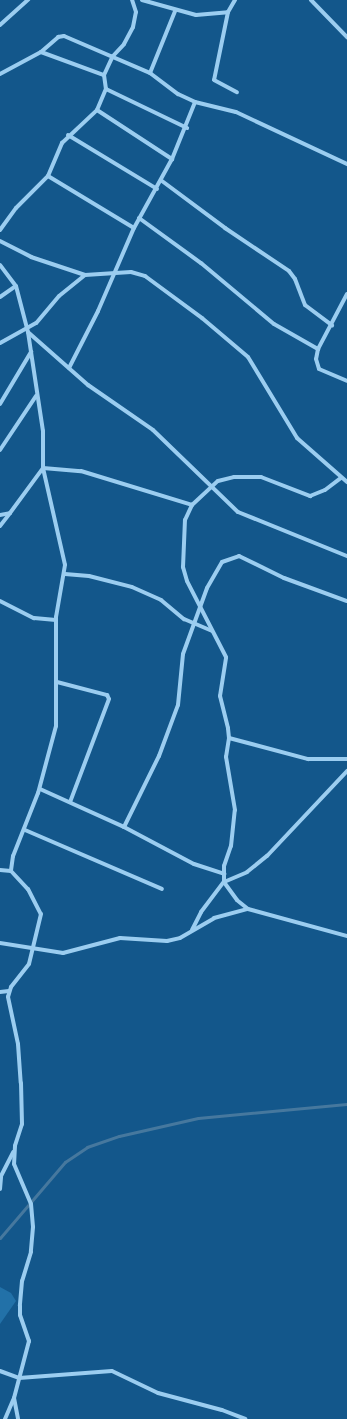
<!DOCTYPE html>
<style>
body{margin:0}
#map{position:relative;width:347px;height:1419px;overflow:hidden;background:#13578b;font-family:"Fira Sans Condensed",sans-serif}
div>[style]{position:absolute}
.green>*{inset:0;background:#2271a8}
.stream>*{height:3px;margin:-1.5px;padding:0 1.5px;transform-origin:1.5px;border-radius:1.5px;background:#46789e}
.street>*{height:4px;margin:-2px;padding:0 2px;transform-origin:2px;border-radius:2px;background:#9bcdf0}
span{translate:-50% -50%;white-space:nowrap;text-align:center;line-height:1.15;-webkit-text-stroke:3px #13578b;paint-order:stroke}
</style>
<div id="map">
<div class="green">
<div style="clip-path:polygon(0 1287px,11px 1293px,16px 1301px,0 1324px)"></div>
</div>
<div class="stream">
<div style="left:0;top:1238px;width:100px;rotate:-49.5deg"></div>
<div style="left:65px;top:1162px;width:27px;rotate:-34deg"></div>
<div style="left:87px;top:1147px;width:34px;rotate:-19deg"></div>
<div style="left:119px;top:1136px;width:81px;rotate:-12.8deg"></div>
<div style="left:198px;top:1118px;width:150px;rotate:-5.4deg"></div>
</div>
<div class="street">
<div style="left:142px;top:0;width:56px;rotate:15.5deg"></div>
<div style="left:196px;top:15px;width:32px;rotate:-5deg"></div>
<div style="left:228px;top:12px;width:14px;rotate:-60deg"></div>
<div style="left:311px;top:0;width:52px;rotate:45.8deg"></div>
<div style="left:228px;top:12px;width:69px;rotate:101.6deg"></div>
<div style="left:214px;top:80px;width:26px;rotate:28deg"></div>
<div style="left:0;top:25px;width:38px;rotate:-42deg"></div>
<div style="left:41px;top:52px;width:67px;rotate:20.1deg"></div>
<div style="left:104px;top:75px;width:14px;rotate:82deg"></div>
<div style="left:106px;top:89px;width:90px;rotate:25.7deg"></div>
<div style="left:150px;top:73px;width:67px;rotate:-68deg"></div>
<div style="left:0;top:74px;width:47px;rotate:-28.2deg"></div>
<div style="left:41px;top:52px;width:23px;rotate:-41deg"></div>
<div style="left:58px;top:37px;width:6px;rotate:-9deg"></div>
<div style="left:64px;top:36px;width:94px;rotate:23.3deg"></div>
<div style="left:150px;top:73px;width:35px;rotate:37deg"></div>
<div style="left:178px;top:94px;width:19px;rotate:25deg"></div>
<div style="left:195px;top:102px;width:42px;rotate:13.7deg"></div>
<div style="left:236px;top:112px;width:123px;rotate:25.1deg"></div>
<div style="left:104px;top:75px;width:21px;rotate:-65deg"></div>
<div style="left:113px;top:56px;width:16px;rotate:-47deg"></div>
<div style="left:124px;top:44px;width:19px;rotate:-62deg"></div>
<div style="left:133px;top:27px;width:15px;rotate:-79deg"></div>
<div style="left:136px;top:12px;width:13px;rotate:-108deg"></div>
<div style="left:97px;top:110px;width:90px;rotate:33.2deg"></div>
<div style="left:68px;top:135px;width:104px;rotate:31.2deg"></div>
<div style="left:48px;top:176px;width:100px;rotate:31.2deg"></div>
<div style="left:162px;top:181px;width:79px;rotate:36.7deg"></div>
<div style="left:225px;top:228px;width:77px;rotate:33.9deg"></div>
<div style="left:289px;top:271px;width:10px;rotate:53deg"></div>
<div style="left:295px;top:279px;width:28px;rotate:69deg"></div>
<div style="left:305px;top:305px;width:34px;rotate:37deg"></div>
<div style="left:139px;top:218px;width:77px;rotate:36deg"></div>
<div style="left:201px;top:263px;width:95px;rotate:39.9deg"></div>
<div style="left:274px;top:324px;width:51px;rotate:29.6deg"></div>
<div style="left:0;top:230px;width:27px;rotate:-54deg"></div>
<div style="left:16px;top:208px;width:45px;rotate:-45deg"></div>
<div style="left:48px;top:176px;width:36px;rotate:-67deg"></div>
<div style="left:62px;top:143px;width:48px;rotate:-43.3deg"></div>
<div style="left:97px;top:110px;width:23px;rotate:-67deg"></div>
<div style="left:0;top:241px;width:35px;rotate:27deg"></div>
<div style="left:31px;top:257px;width:57px;rotate:18.4deg"></div>
<div style="left:85px;top:275px;width:33px;rotate:141deg"></div>
<div style="left:59px;top:296px;width:35px;rotate:130deg"></div>
<div style="left:36px;top:323px;width:41px;rotate:150.9deg"></div>
<div style="left:0;top:265px;width:26px;rotate:53deg"></div>
<div style="left:16px;top:286px;width:48px;rotate:75.4deg"></div>
<div style="left:28px;top:332px;width:100px;rotate:81.4deg"></div>
<div style="left:43px;top:431px;width:37px;rotate:90deg"></div>
<div style="left:43px;top:468px;width:99px;rotate:77.2deg"></div>
<div style="left:65px;top:565px;width:53px;rotate:99.8deg"></div>
<div style="left:56px;top:617px;width:109px;rotate:90deg"></div>
<div style="left:56px;top:726px;width:69px;rotate:105deg"></div>
<div style="left:38px;top:793px;width:68px;rotate:111.6deg"></div>
<div style="left:13px;top:856px;width:15px;rotate:98deg"></div>
<div style="left:11px;top:871px;width:25px;rotate:47deg"></div>
<div style="left:28px;top:889px;width:28px;rotate:63deg"></div>
<div style="left:41px;top:914px;width:51px;rotate:103.5deg"></div>
<div style="left:29px;top:964px;width:29px;rotate:128deg"></div>
<div style="left:11px;top:987px;width:10px;rotate:107deg"></div>
<div style="left:8px;top:997px;width:48px;rotate:78deg"></div>
<div style="left:18px;top:1044px;width:39px;rotate:86deg"></div>
<div style="left:21px;top:1083px;width:41px;rotate:88.6deg"></div>
<div style="left:22px;top:1124px;width:23px;rotate:108deg"></div>
<div style="left:15px;top:1146px;width:18px;rotate:93deg"></div>
<div style="left:14px;top:1164px;width:43px;rotate:67deg"></div>
<div style="left:31px;top:1204px;width:23px;rotate:85deg"></div>
<div style="left:33px;top:1227px;width:25px;rotate:95deg"></div>
<div style="left:31px;top:1252px;width:30px;rotate:107deg"></div>
<div style="left:22px;top:1281px;width:25px;rotate:95deg"></div>
<div style="left:20px;top:1306px;width:9px;rotate:90deg"></div>
<div style="left:20px;top:1315px;width:28px;rotate:71deg"></div>
<div style="left:29px;top:1341px;width:59px;rotate:104.7deg"></div>
<div style="left:14px;top:1398px;width:21px;rotate:79deg"></div>
<div style="left:85px;top:275px;width:46px;rotate:-3.7deg"></div>
<div style="left:131px;top:272px;width:15px;rotate:16deg"></div>
<div style="left:145px;top:276px;width:71px;rotate:36.4deg"></div>
<div style="left:202px;top:318px;width:60px;rotate:40.3deg"></div>
<div style="left:248px;top:357px;width:95px;rotate:58.8deg"></div>
<div style="left:297px;top:438px;width:67px;rotate:41.3deg"></div>
<div style="left:347px;top:294px;width:62px;rotate:117.8deg"></div>
<div style="left:318px;top:349px;width:10px;rotate:101deg"></div>
<div style="left:316px;top:359px;width:10px;rotate:73deg"></div>
<div style="left:319px;top:369px;width:30px;rotate:23deg"></div>
<div style="left:0;top:297px;width:19px;rotate:-35deg"></div>
<div style="left:29px;top:333px;width:79px;rotate:41.4deg"></div>
<div style="left:88px;top:385px;width:79px;rotate:34.7deg"></div>
<div style="left:153px;top:430px;width:118px;rotate:44deg"></div>
<div style="left:238px;top:512px;width:118px;rotate:22deg"></div>
<div style="left:69px;top:368px;width:64px;rotate:-63deg"></div>
<div style="left:98px;top:311px;width:90px;rotate:-66.6deg"></div>
<div style="left:134px;top:228px;width:79px;rotate:-61.2deg"></div>
<div style="left:172px;top:159px;width:61px;rotate:-68deg"></div>
<div style="left:0;top:404px;width:61px;rotate:-59.2deg"></div>
<div style="left:0;top:450px;width:65px;rotate:-56.3deg"></div>
<div style="left:0;top:515px;width:10px;rotate:-11deg"></div>
<div style="left:10px;top:513px;width:56px;rotate:-53.7deg"></div>
<div style="left:43px;top:468px;width:38px;rotate:5deg"></div>
<div style="left:81px;top:471px;width:116px;rotate:17deg"></div>
<div style="left:0;top:526px;width:16px;rotate:-52deg"></div>
<div style="left:65px;top:574px;width:24px;rotate:5deg"></div>
<div style="left:89px;top:576px;width:44px;rotate:14.3deg"></div>
<div style="left:132px;top:587px;width:32px;rotate:24deg"></div>
<div style="left:161px;top:600px;width:30px;rotate:40deg"></div>
<div style="left:184px;top:619px;width:30px;rotate:23deg"></div>
<div style="left:0;top:601px;width:38px;rotate:27deg"></div>
<div style="left:34px;top:618px;width:22px;rotate:5deg"></div>
<div style="left:57px;top:682px;width:52px;rotate:14.6deg"></div>
<div style="left:107px;top:695px;width:4px;rotate:63deg"></div>
<div style="left:109px;top:699px;width:110px;rotate:110.7deg"></div>
<div style="left:229px;top:738px;width:82px;rotate:14.9deg"></div>
<div style="left:308px;top:759px;width:39px"></div>
<div style="left:40px;top:789px;width:92px;rotate:24.3deg"></div>
<div style="left:124px;top:827px;width:79px;rotate:27.9deg"></div>
<div style="left:194px;top:864px;width:32px;rotate:18deg"></div>
<div style="left:124px;top:827px;width:79px;rotate:-63.8deg"></div>
<div style="left:159px;top:756px;width:54px;rotate:-69.6deg"></div>
<div style="left:178px;top:705px;width:51px;rotate:-84.4deg"></div>
<div style="left:183px;top:654px;width:70px;rotate:-70deg"></div>
<div style="left:207px;top:588px;width:30px;rotate:-60deg"></div>
<div style="left:222px;top:562px;width:18px;rotate:-19deg"></div>
<div style="left:239px;top:556px;width:50px;rotate:26.1deg"></div>
<div style="left:284px;top:578px;width:67px;rotate:20.1deg"></div>
<div style="left:25px;top:830px;width:149px;rotate:23.3deg"></div>
<div style="left:0;top:870px;width:11px;rotate:5deg"></div>
<div style="left:248px;top:909px;width:14px;rotate:-141deg"></div>
<div style="left:237px;top:900px;width:22px;rotate:-126deg"></div>
<div style="left:224px;top:882px;width:25px;rotate:-23deg"></div>
<div style="left:247px;top:872px;width:26px;rotate:-39deg"></div>
<div style="left:267px;top:856px;width:117px;rotate:-46.7deg"></div>
<div style="left:192px;top:930px;width:20px;rotate:-63deg"></div>
<div style="left:201px;top:912px;width:38px;rotate:-53deg"></div>
<div style="left:224px;top:882px;width:16px;rotate:-90deg"></div>
<div style="left:224px;top:866px;width:21px;rotate:-71deg"></div>
<div style="left:231px;top:846px;width:36px;rotate:-84deg"></div>
<div style="left:235px;top:810px;width:54px;rotate:-99.6deg"></div>
<div style="left:226px;top:757px;width:19px;rotate:-81deg"></div>
<div style="left:229px;top:738px;width:10px;rotate:-96deg"></div>
<div style="left:228px;top:728px;width:33px;rotate:-104deg"></div>
<div style="left:220px;top:696px;width:39px;rotate:-81deg"></div>
<div style="left:226px;top:657px;width:85px;rotate:-117.2deg"></div>
<div style="left:187px;top:581px;width:15px;rotate:-106deg"></div>
<div style="left:183px;top:567px;width:47px;rotate:-87.6deg"></div>
<div style="left:185px;top:520px;width:17px;rotate:-65deg"></div>
<div style="left:192px;top:505px;width:35px;rotate:-43deg"></div>
<div style="left:218px;top:481px;width:16px;rotate:-14deg"></div>
<div style="left:234px;top:477px;width:27px"></div>
<div style="left:261px;top:477px;width:53px;rotate:21.2deg"></div>
<div style="left:310px;top:496px;width:16px;rotate:-22deg"></div>
<div style="left:325px;top:490px;width:20px;rotate:-37deg"></div>
<div style="left:0;top:943px;width:64px;rotate:9deg"></div>
<div style="left:63px;top:953px;width:59px;rotate:-14.7deg"></div>
<div style="left:120px;top:938px;width:47px;rotate:3.7deg"></div>
<div style="left:167px;top:941px;width:13px;rotate:-13deg"></div>
<div style="left:180px;top:938px;width:39px;rotate:-30deg"></div>
<div style="left:214px;top:918px;width:35px;rotate:-15deg"></div>
<div style="left:248px;top:909px;width:103px;rotate:15.3deg"></div>
<div style="left:0;top:992px;width:9px;rotate:-6deg"></div>
<div style="left:0;top:1178px;width:29px;rotate:-63deg"></div>
<div style="left:0;top:1189px;width:12px;rotate:-85deg"></div>
<div style="left:0;top:1371px;width:20px;rotate:20deg"></div>
<div style="left:19px;top:1378px;width:93px;rotate:-4.3deg"></div>
<div style="left:112px;top:1371px;width:51px;rotate:25.6deg"></div>
<div style="left:158px;top:1393px;width:66px;rotate:14.9deg"></div>
<div style="left:222px;top:1410px;width:25px;rotate:21deg"></div>
<div style="left:5px;top:1419px;width:21px;rotate:-67deg"></div>
</div>
</div>
